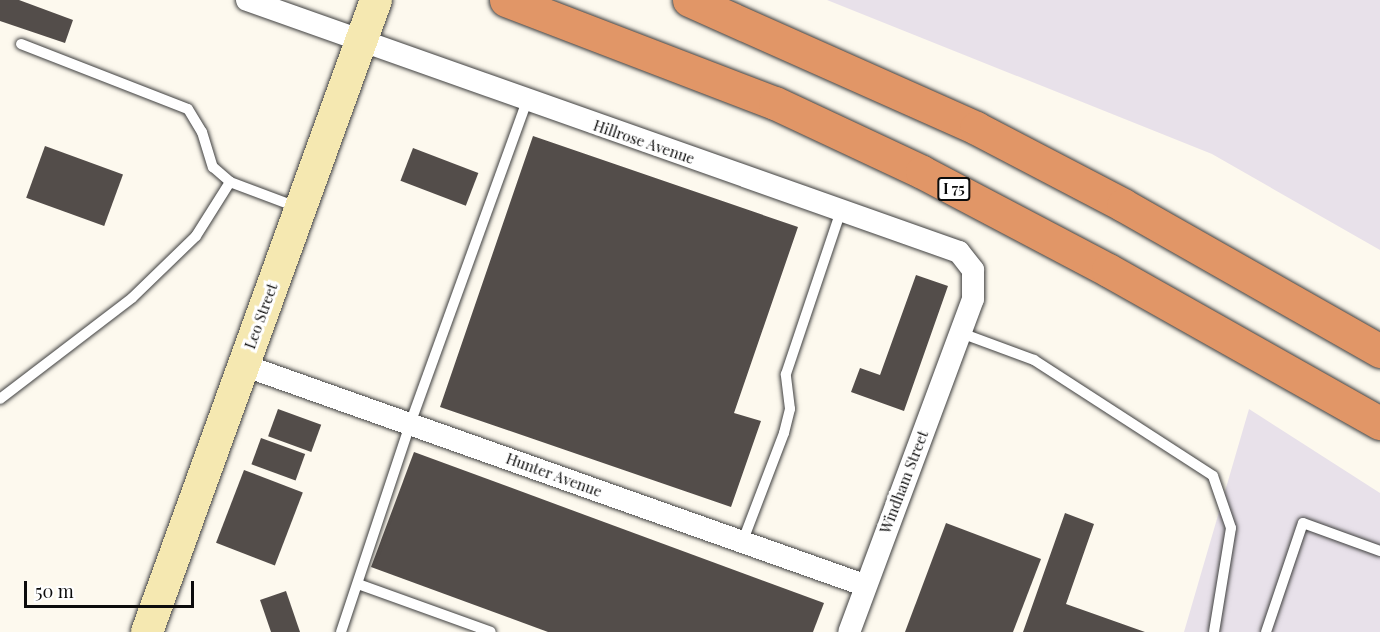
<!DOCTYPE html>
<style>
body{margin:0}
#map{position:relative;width:1380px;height:632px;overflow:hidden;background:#fdf9ee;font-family:"Playfair Display",serif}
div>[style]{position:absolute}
.industrial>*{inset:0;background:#e8e1ea}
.building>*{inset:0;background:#534d4a;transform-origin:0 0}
.roads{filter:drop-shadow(0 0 2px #3f3f3f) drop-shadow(0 0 2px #3f3f3f)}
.lane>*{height:10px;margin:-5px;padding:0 5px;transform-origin:5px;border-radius:5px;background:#fff}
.street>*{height:22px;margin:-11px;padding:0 11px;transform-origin:11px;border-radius:11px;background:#fff}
.secondary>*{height:32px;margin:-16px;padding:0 16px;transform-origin:16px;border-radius:16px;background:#f5e8b1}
.highway>*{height:33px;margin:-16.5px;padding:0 16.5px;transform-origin:16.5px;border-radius:16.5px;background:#e19667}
span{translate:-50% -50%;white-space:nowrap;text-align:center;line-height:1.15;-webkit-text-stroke:6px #fff;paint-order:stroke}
.shield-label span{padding:2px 4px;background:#fff;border:2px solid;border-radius:4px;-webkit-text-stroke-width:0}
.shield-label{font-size:14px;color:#0c0c0c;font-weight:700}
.street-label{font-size:15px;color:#0c0c0c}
.scale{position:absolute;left:24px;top:581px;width:170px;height:27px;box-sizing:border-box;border:3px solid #0c0c0c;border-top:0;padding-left:8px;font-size:18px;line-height:21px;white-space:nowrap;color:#0c0c0c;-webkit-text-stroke:4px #fff;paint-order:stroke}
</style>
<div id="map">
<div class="industrial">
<div style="clip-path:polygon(827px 0,1380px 0,1380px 250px,1212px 154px)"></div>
<div style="clip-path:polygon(1249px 409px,1380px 493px,1380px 632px,1184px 632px)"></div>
</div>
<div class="building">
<div style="clip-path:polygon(0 0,19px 0,73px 20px,65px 43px,0 21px)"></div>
<div style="clip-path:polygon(533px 136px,798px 227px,734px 413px,761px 421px,731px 507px,440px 407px)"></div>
<div style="left:45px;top:146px;width:83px;height:55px;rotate:20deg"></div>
<div style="left:413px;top:148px;width:70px;height:35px;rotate:21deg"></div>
<div style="clip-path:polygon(916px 275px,948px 286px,904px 411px,851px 392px,860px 368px,880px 375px)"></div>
<div style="left:278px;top:409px;width:46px;height:29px;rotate:20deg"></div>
<div style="left:261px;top:438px;width:47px;height:28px;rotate:20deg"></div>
<div style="clip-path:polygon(414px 452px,824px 603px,813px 632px,548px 632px,371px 567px)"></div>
<div style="left:244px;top:470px;width:63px;height:78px;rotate:21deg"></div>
<div style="clip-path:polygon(1065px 513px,1094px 524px,1066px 604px,1145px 632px,1023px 632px)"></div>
<div style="clip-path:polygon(946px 523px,1041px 559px,1013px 632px,905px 632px)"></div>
<div style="clip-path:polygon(286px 591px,300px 632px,271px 632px,260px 600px)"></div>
</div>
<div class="roads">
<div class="lane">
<div style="left:21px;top:44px;width:179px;rotate:21.3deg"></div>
<div style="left:188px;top:109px;width:27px;rotate:59deg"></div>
<div style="left:202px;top:132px;width:37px;rotate:73deg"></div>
<div style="left:213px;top:167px;width:23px;rotate:41deg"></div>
<div style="left:230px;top:182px;width:74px;rotate:20.6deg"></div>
<div style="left:961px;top:333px;width:78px;rotate:20.3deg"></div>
<div style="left:1034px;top:360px;width:213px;rotate:32.9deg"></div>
<div style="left:1213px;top:476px;width:55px;rotate:70.9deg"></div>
<div style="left:1231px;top:528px;width:105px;rotate:99.3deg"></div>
<div style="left:0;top:399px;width:166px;rotate:-37.4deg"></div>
<div style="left:132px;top:298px;width:89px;rotate:-44.1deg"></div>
<div style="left:196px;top:236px;width:64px;rotate:-57.8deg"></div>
<div style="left:742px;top:543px;width:118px;rotate:-69.1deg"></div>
<div style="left:784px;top:433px;width:25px;rotate:-76deg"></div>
<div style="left:790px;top:409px;width:35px;rotate:-97deg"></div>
<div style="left:786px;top:374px;width:172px;rotate:-71.4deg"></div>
<div style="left:358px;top:584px;width:141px;rotate:19.8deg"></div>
<div style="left:341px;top:632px;width:219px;rotate:-71.6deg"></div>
<div style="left:410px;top:424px;width:344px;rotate:-70.1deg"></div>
<div style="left:1266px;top:632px;width:115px;rotate:-71.3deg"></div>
<div style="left:1303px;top:523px;width:82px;rotate:20deg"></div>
</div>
<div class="street">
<div style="left:247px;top:0;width:755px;rotate:19.49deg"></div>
<div style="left:959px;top:252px;width:23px;rotate:52deg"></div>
<div style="left:973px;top:270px;width:29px;rotate:90deg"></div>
<div style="left:973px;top:299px;width:355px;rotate:110.4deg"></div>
<div style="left:243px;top:365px;width:659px;rotate:19.51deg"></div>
</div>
<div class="secondary">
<div style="left:147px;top:632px;width:672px;rotate:-70.08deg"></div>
</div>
<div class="highway">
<div style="left:506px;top:0;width:288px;rotate:21deg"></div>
<div style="left:775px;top:103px;width:162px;rotate:25.1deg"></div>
<div style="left:922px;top:172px;width:210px;rotate:27.8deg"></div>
<div style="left:1108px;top:270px;width:312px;rotate:29.4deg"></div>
<div style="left:689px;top:0;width:314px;rotate:24deg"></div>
<div style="left:976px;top:128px;width:166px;rotate:27.6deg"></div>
<div style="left:1123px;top:205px;width:296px;rotate:29.6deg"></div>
</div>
</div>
<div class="shield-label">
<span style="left:954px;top:189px">I 75</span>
</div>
<div class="street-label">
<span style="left:644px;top:142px;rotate:19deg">Hillrose Avenue</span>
<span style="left:261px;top:316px;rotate:-70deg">Leo Street</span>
<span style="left:554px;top:475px;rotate:20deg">Hunter Avenue</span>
<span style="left:904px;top:482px;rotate:-69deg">Windham Street</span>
</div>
<div class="scale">50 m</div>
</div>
